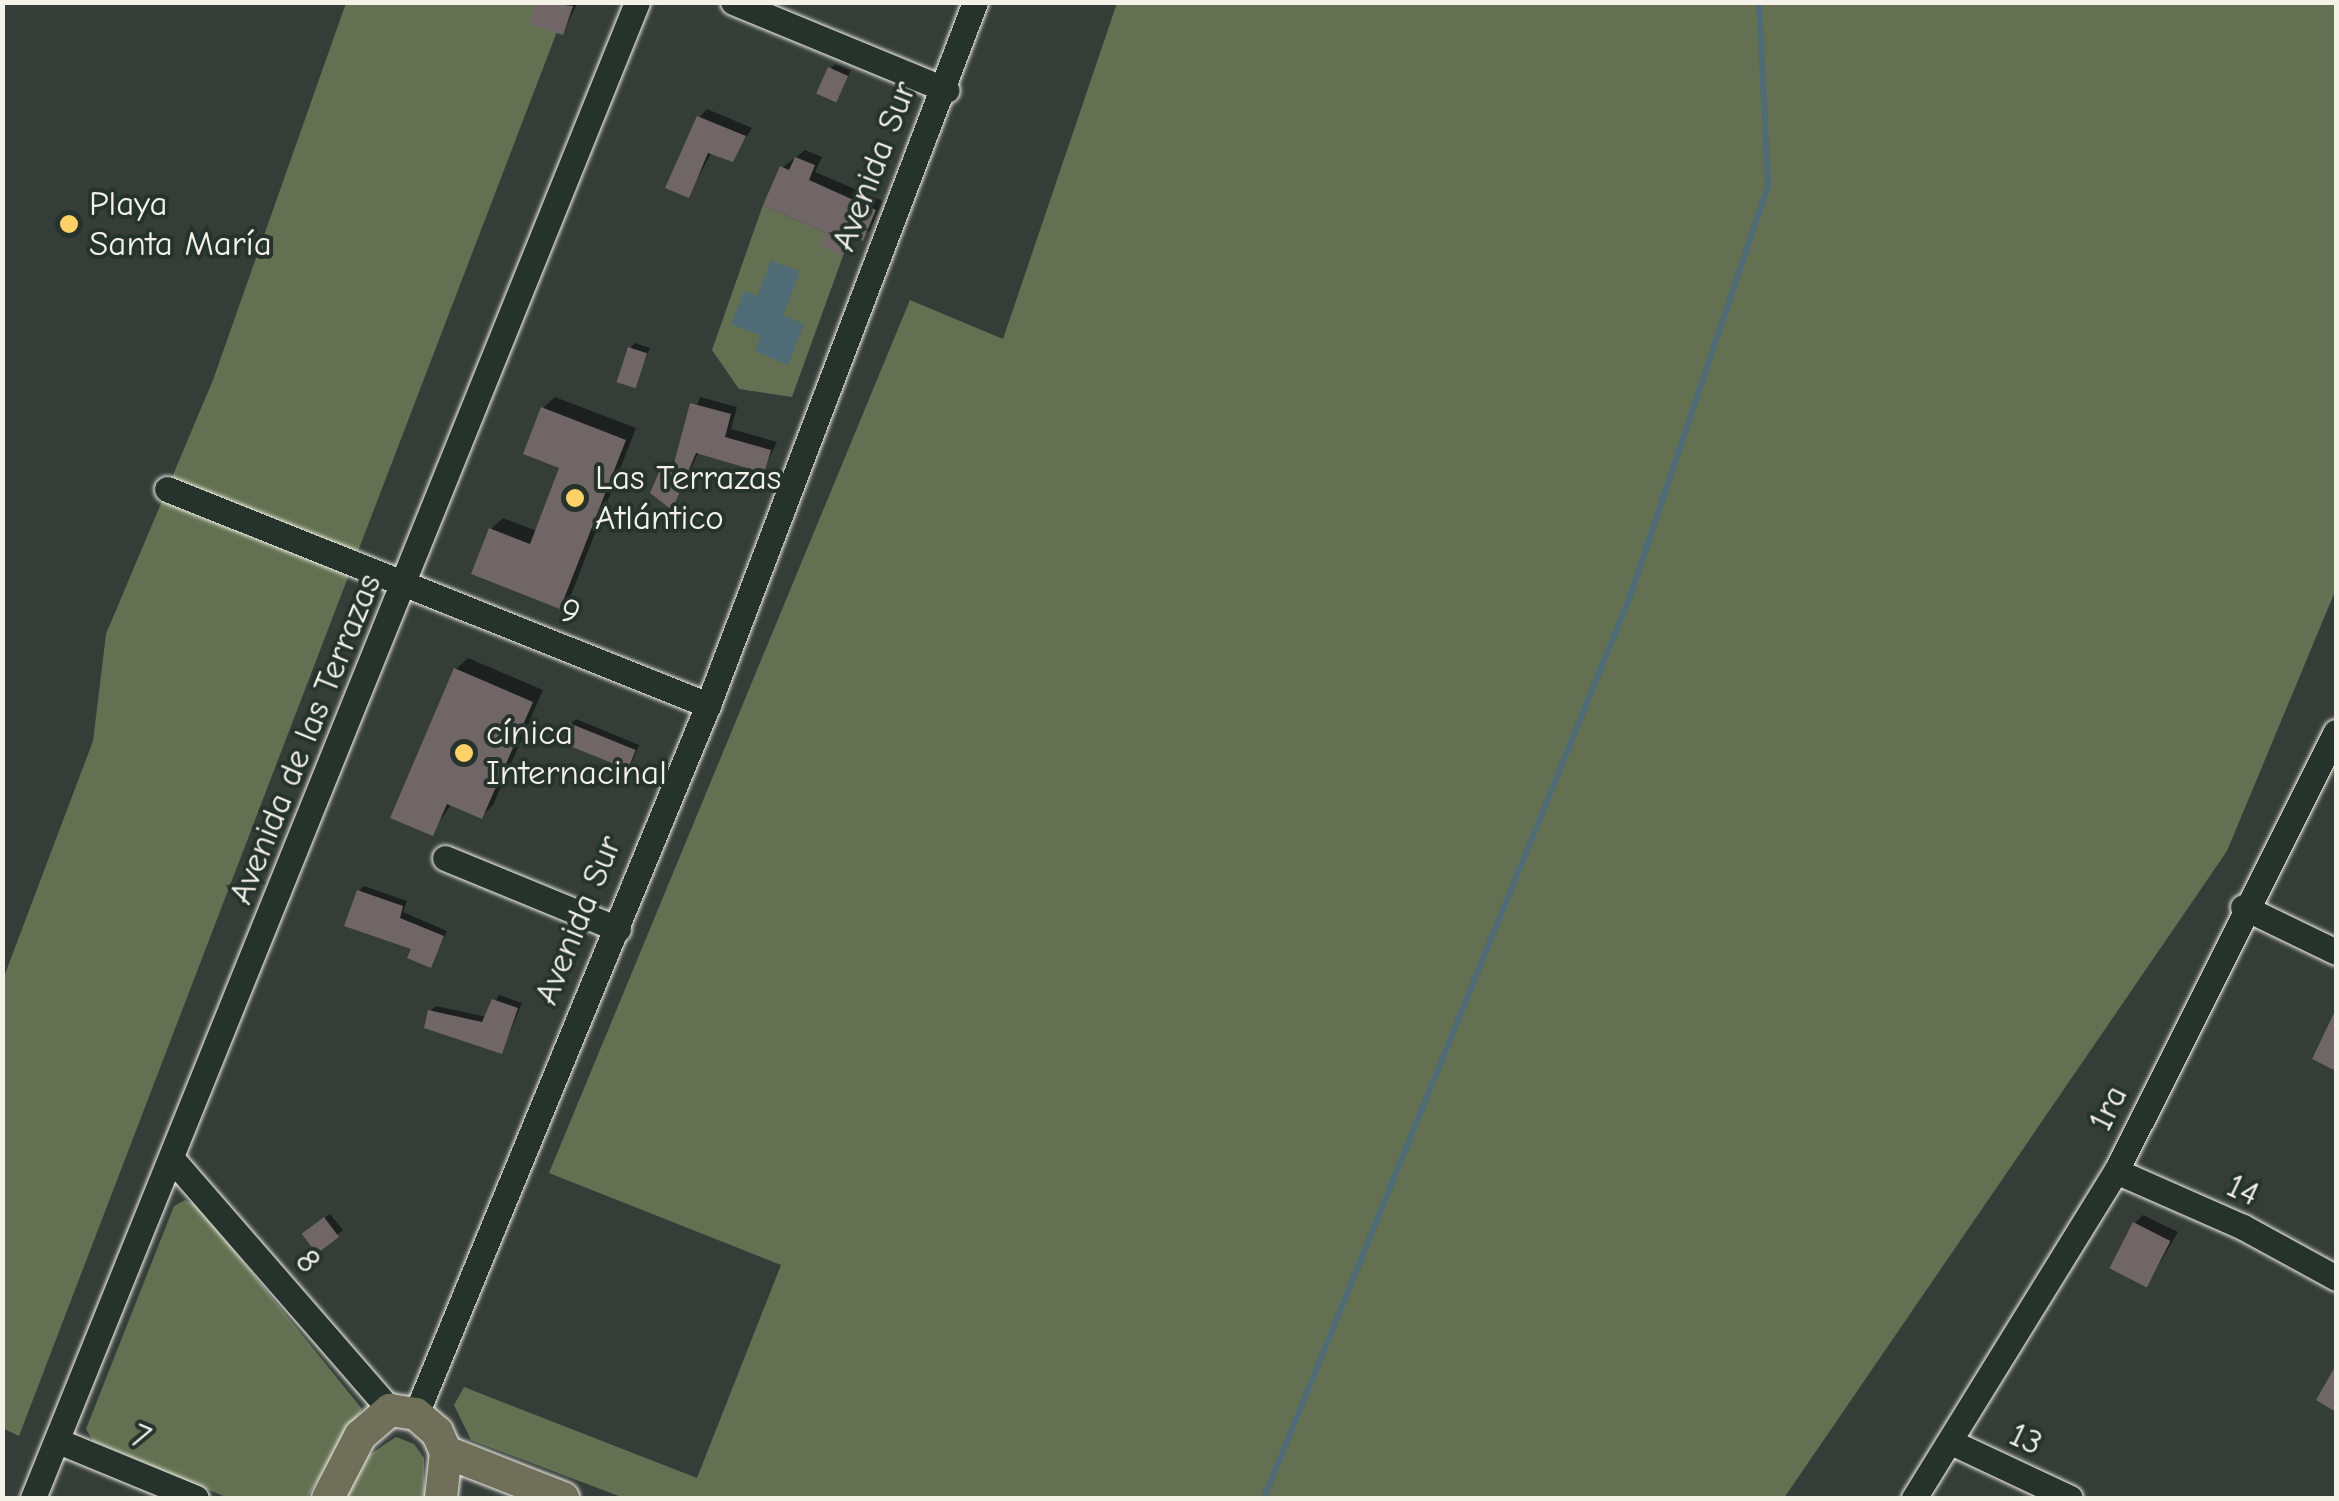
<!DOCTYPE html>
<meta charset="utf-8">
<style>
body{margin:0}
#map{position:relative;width:2339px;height:1501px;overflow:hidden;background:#353d39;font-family:"Comic Neue",sans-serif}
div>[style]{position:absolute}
.green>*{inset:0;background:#637152}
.water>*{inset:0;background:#4f6b75}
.shadow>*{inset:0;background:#0007}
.stream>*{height:6px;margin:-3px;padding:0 3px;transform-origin:3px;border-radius:3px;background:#4f6b75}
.building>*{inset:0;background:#706567;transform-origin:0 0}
.roads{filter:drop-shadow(0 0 2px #f4f1e8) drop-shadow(0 0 2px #f4f1e8)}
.minor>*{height:25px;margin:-12.5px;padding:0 12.5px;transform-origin:12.5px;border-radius:12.5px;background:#26332d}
.major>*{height:32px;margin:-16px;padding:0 16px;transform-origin:16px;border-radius:16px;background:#706f59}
.dots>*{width:28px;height:28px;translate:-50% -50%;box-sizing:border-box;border:5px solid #26332d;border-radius:50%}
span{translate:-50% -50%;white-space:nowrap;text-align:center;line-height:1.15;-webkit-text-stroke:8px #26332d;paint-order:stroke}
.street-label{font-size:35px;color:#f4f1e8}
.poi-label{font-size:35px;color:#f4f1e8}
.left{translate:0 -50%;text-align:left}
.frame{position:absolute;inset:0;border:5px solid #f4f1e8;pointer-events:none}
</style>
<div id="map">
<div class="green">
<div style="clip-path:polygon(346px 3px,568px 3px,19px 1436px,2px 1428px,2px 982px,93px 741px,106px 634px,213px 380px)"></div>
<div style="clip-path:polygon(1117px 3px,2336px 3px,2336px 589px,2227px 851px,1784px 1498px,624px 1498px,471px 1440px,454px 1405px,464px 1387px,697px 1478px,781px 1265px,549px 1173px,910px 300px,1003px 339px)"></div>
<div style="clip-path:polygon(763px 205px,826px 233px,843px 256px,792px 397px,739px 389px,712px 350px)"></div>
<div style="clip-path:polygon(185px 1200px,198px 1206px,362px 1409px,307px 1498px,228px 1498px,93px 1441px,86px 1429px,174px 1206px)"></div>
<div style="clip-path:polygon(396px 1437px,414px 1444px,424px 1458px,425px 1498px,345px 1498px,369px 1455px)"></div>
</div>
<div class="water">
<div style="clip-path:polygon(771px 260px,800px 272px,783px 315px,804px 324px,788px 365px,755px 351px,761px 336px,731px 324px,744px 291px,757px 296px)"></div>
</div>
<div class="shadow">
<div style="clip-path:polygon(539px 2px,578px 2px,563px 32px)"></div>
<div style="clip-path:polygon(835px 64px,851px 70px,837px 99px,830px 69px)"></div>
<div style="clip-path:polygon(707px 109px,752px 128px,732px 159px,712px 152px,688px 195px,699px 118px)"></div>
<div style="clip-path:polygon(805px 150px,822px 157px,815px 172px,883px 201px,870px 230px,862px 238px,855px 235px,843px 253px,782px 168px)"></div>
<div style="clip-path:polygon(635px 343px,650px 348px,633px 386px,630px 348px)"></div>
<div style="clip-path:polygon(555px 397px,636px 428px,571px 595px,560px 606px,491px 529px,503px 518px,537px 531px,562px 467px,543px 408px)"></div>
<div style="clip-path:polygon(700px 397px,737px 407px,731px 429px,777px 442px,763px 470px,699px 452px,671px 507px,665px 464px,678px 459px)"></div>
<div style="clip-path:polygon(468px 658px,543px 690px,493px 805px,482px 816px,452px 803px,432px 833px,456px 669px)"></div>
<div style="clip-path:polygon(576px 719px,639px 745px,632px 762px,627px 767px,571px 724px)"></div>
<div style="clip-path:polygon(364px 886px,407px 901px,403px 912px,447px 931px,430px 966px,359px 891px)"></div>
<div style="clip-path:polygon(499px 995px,522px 1003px,502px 1051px,430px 1011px,436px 1006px,487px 1017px)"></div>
<div style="clip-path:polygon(330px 1214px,343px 1230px,318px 1250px,310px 1229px)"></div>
<div style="clip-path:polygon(2143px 1215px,2178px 1232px,2147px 1285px,2135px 1223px)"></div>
</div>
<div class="stream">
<div style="left:1264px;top:1498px;width:970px;rotate:-67.9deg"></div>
<div style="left:1629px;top:599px;width:437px;rotate:-71.4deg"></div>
<div style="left:1768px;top:185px;width:183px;rotate:-92.8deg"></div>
</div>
<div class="building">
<div style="clip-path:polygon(536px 2px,573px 6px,563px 35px,529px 24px)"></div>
<div style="left:828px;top:67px;width:22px;height:29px;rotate:24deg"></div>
<div style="clip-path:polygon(697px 116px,746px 136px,733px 162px,708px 153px,689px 198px,665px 188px)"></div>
<div style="clip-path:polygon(795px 157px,815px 165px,809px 180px,876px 210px,863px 241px,851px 236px,843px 256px,821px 246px,826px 233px,763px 205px,780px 166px,789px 170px)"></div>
<div style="left:628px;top:347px;width:20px;height:37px;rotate:18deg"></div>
<div style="clip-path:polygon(690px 403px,731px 414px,725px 437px,771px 450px,764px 473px,696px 453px,672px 510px,650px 493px,663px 463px,673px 467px)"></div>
<div style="clip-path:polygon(541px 407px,626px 440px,560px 609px,471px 574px,489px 528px,530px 544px,559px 468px,523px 454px)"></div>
<div style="clip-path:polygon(454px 668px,533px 702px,482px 819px,447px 804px,433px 836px,390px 818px)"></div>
<div style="left:569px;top:723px;width:72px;height:21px;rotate:22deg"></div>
<div style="clip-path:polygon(357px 890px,403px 906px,400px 918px,444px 936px,431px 968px,407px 958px,411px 949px,344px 926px)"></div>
<div style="clip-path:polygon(492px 999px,518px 1008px,502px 1054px,424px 1028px,428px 1010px,482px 1022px)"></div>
<div style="clip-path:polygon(2336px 1009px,2336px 1071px,2312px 1059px)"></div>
<div style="left:324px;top:1217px;width:25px;height:28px;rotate:53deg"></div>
<div style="left:2133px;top:1222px;width:42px;height:52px;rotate:27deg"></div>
<div style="clip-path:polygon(2336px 1365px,2336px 1412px,2316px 1400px)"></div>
</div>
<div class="roads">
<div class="minor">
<div style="left:733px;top:2px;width:231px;rotate:22.4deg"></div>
<div style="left:167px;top:489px;width:583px;rotate:21.76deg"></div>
<div style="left:445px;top:858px;width:187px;rotate:22.3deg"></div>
<div style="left:2243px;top:907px;width:103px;rotate:25.8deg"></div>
<div style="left:172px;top:1159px;width:332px;rotate:49deg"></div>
<div style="left:2116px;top:1171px;width:139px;rotate:23.8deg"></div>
<div style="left:2243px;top:1227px;width:106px;rotate:28.7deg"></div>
<div style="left:416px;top:1414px;width:767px;rotate:-67.62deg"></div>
<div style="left:708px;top:705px;width:752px;rotate:-69.2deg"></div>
<div style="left:58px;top:1441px;width:149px;rotate:22.4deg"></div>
<div style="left:1953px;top:1443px;width:129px;rotate:25.2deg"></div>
<div style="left:33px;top:1498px;width:1613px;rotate:-68.01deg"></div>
<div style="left:1914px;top:1498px;width:384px;rotate:-58.3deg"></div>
<div style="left:2116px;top:1171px;width:491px;rotate:-63.4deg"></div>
</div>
<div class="major">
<div style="left:446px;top:1452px;width:126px;rotate:21.5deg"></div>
<div style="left:328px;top:1498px;width:70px;rotate:-62.7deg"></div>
<div style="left:360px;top:1436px;width:40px;rotate:-41deg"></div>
<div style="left:390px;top:1410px;width:26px;rotate:9deg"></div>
<div style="left:416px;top:1414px;width:28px;rotate:41deg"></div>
<div style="left:437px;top:1432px;width:22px;rotate:66deg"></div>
<div style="left:446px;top:1452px;width:46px;rotate:96.2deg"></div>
</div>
</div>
<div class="dots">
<div style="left:69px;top:224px;background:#ffd166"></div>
<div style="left:575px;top:498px;background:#ffd166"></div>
<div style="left:464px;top:753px;background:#ffd166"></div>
</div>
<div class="street-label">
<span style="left:874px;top:166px;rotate:-69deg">Avenida Sur</span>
<span style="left:570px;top:612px;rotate:22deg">9</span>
<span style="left:305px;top:739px;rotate:-68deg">Avenida de las Terrazas</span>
<span style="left:578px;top:920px;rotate:-68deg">Avenida Sur</span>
<span style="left:2108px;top:1108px;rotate:-64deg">1ra</span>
<span style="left:2243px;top:1190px;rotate:25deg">14</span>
<span style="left:308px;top:1261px;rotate:49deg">8</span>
<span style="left:141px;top:1437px;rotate:23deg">7</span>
<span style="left:2026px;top:1439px;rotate:25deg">13</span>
</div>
<div class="poi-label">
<span class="left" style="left:89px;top:224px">Playa<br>Santa María</span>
<span class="left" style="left:595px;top:498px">Las Terrazas<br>Atlántico</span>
<span class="left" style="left:486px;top:753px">cínica<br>Internacinal</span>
</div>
<div class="frame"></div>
</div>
